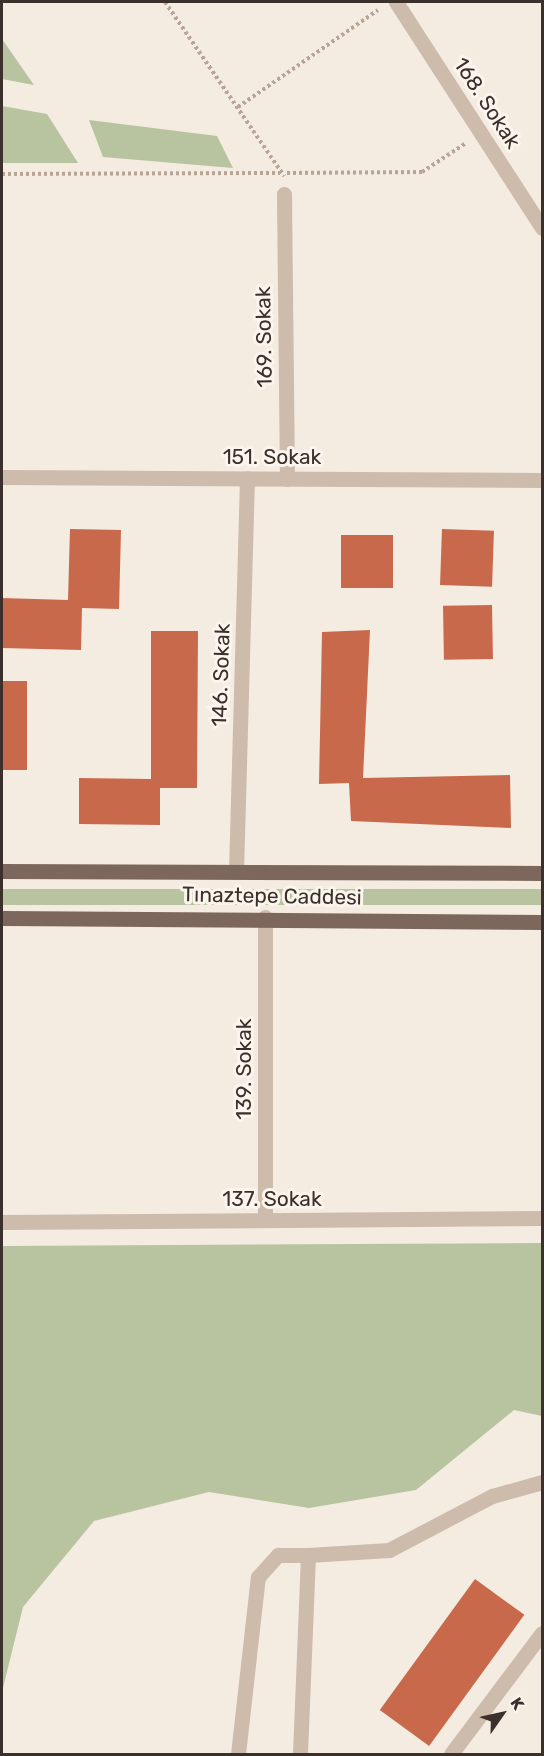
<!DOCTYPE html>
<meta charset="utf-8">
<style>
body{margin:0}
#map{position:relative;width:544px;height:1756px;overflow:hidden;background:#f4ebe1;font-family:Rubik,sans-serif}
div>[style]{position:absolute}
.green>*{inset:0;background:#b8c4a0;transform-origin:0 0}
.building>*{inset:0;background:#c8694b;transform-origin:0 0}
.path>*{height:4px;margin-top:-2px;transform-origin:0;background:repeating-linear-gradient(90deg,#b9a596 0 3px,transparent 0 6px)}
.minor>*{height:15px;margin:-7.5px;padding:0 7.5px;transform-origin:7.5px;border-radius:7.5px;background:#cdbbac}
.major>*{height:15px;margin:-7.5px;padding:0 7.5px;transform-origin:7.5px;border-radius:7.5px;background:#7d675c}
span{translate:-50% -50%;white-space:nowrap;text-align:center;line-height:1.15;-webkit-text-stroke:6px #fbf5ee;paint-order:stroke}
.street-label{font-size:21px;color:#3b302b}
.frame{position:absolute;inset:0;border:3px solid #3b302b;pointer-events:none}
.north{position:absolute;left:472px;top:1684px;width:60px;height:60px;-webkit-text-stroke:4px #fbf5ee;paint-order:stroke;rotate:56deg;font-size:16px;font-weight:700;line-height:24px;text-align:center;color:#3b302b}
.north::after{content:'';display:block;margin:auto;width:21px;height:27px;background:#3b302b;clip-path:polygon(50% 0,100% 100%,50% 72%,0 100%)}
</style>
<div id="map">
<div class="green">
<div style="clip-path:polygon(2px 39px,34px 85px,2px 79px)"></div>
<div style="clip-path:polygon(2px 106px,47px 114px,78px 163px,2px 163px)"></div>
<div style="clip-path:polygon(89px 120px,217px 136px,233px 168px,103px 157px)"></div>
<div style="left:2px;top:889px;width:540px;height:16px"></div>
<div style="clip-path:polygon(542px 1243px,542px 1416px,514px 1410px,416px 1490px,309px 1508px,209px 1492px,94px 1521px,23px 1607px,2px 1692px,2px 1246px)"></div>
</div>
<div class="building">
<div style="clip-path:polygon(70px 529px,121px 530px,119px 609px,82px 608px,81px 650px,2px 648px,2px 598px,68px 600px)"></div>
<div style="left:442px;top:529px;width:52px;height:56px;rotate:2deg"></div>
<div style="left:341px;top:535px;width:52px;height:53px"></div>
<div style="left:492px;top:605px;width:54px;height:49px;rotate:89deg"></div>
<div style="clip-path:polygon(370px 630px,363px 778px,510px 775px,511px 828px,351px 821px,349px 783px,319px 784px,322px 632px)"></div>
<div style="clip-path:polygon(151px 631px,198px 631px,197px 788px,160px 788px,160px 825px,79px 824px,79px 778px,151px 779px)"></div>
<div style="left:2px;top:681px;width:25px;height:89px"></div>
<div style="left:475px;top:1579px;width:61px;height:162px;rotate:36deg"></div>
</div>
<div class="path">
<div style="left:165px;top:2px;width:211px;rotate:55.6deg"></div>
<div style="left:238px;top:107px;width:170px;rotate:-34.7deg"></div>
<div style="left:287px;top:173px;width:135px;rotate:-0.4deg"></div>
<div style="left:422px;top:172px;width:53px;rotate:-33.4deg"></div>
<div style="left:2px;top:174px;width:278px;rotate:-0.2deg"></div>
</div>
<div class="minor">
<div style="left:396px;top:2px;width:269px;rotate:57.1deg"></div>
<div style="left:284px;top:194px;width:285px;rotate:89.4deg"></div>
<div style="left:2px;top:477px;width:540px;rotate:0.32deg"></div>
<div style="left:236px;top:872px;width:394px;rotate:-88.4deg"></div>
<div style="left:265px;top:917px;width:303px;rotate:90deg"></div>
<div style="left:2px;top:1222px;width:540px;rotate:-0.42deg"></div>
<div style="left:238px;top:1754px;width:178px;rotate:-83.6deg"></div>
<div style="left:258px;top:1577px;width:30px;rotate:-48deg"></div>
<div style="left:278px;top:1555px;width:30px"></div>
<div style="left:300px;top:1754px;width:199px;rotate:-87.7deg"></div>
<div style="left:308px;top:1555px;width:81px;rotate:-3.5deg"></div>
<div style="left:389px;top:1550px;width:116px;rotate:-27.7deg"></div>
<div style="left:492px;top:1496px;width:52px;rotate:-15.6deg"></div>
<div style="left:451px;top:1754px;width:151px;rotate:-53.1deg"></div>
</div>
<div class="major">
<div style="left:2px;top:871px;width:540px;rotate:0.21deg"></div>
<div style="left:2px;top:918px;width:540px;rotate:0.42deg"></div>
</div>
<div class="street-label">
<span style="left:487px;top:103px;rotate:57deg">168. Sokak</span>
<span style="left:264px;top:337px;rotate:-91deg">169. Sokak</span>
<span style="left:272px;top:457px">151. Sokak</span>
<span style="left:221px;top:675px;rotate:-88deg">146. Sokak</span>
<span style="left:272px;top:896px;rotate:1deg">Tınaztepe Caddesi</span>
<span style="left:244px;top:1069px;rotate:-90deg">139. Sokak</span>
<span style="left:272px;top:1199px">137. Sokak</span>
</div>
<div class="frame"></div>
<div class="north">K</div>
</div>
